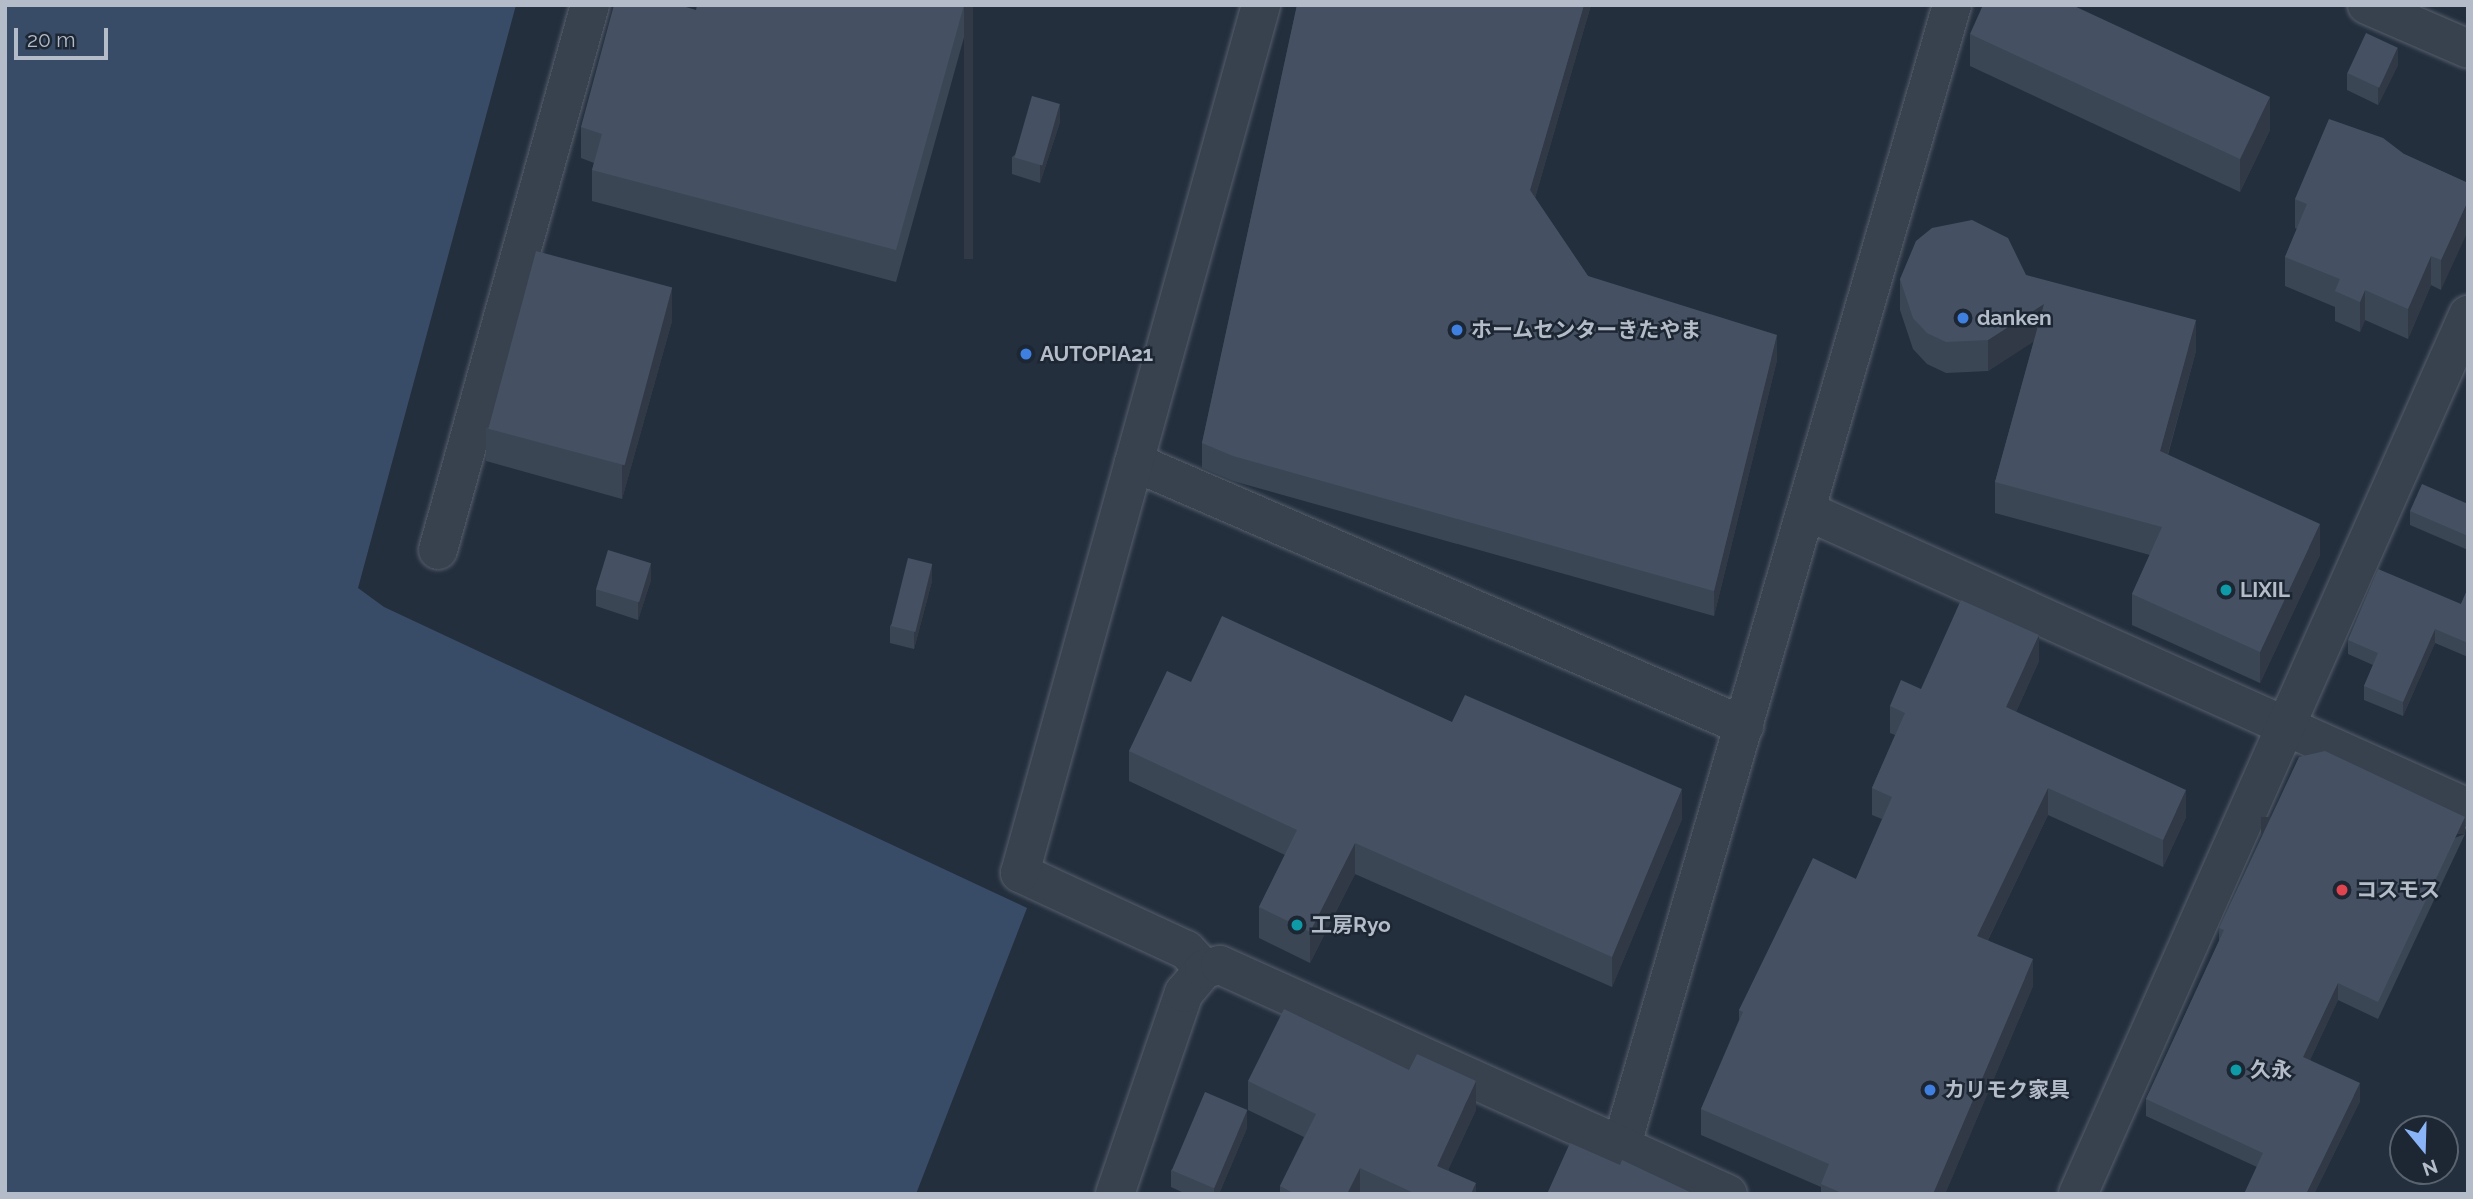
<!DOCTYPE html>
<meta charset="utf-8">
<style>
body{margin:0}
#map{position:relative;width:2473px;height:1199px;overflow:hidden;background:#242f3e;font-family:Raleway,"Noto Sans JP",sans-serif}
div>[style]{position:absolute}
.water>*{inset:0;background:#394c67}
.roads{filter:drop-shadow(0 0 2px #565f6c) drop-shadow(0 0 2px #565f6c)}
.minor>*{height:38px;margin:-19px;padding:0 19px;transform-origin:19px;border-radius:19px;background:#38414e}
.wall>*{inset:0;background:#3b4654}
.shaded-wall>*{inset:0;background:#303945;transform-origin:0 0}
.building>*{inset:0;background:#455162;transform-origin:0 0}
.dots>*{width:19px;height:19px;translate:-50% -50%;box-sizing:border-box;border:4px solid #1d2633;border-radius:50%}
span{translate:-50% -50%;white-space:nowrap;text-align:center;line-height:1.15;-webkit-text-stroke:5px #1d2633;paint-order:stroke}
.poi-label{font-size:21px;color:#b4bcc9;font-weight:700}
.left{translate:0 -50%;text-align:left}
.frame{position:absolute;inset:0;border:7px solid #b4bcc9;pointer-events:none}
.north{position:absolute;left:2389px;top:1115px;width:70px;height:70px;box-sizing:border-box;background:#1d2633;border:2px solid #59626f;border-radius:50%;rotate:161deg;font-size:19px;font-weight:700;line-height:28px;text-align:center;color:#b4bcc9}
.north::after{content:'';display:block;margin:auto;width:24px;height:32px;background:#8ab4f8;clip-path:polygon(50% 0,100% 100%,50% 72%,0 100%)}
.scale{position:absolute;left:14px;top:28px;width:94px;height:32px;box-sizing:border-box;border:4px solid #b4bcc9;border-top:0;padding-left:9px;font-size:21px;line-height:24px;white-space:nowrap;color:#b4bcc9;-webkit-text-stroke:5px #1d2633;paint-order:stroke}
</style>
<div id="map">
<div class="water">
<div style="clip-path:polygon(5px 5px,516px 5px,358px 588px,384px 607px,1027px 908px,916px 1194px,5px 1194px)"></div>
</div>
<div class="roads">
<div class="minor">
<div style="left:2367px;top:5px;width:110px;rotate:23.5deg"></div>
<div style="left:1134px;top:462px;width:665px;rotate:23.4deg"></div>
<div style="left:1807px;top:511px;width:725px;rotate:24.2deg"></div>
<div style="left:438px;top:550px;width:566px;rotate:-74.42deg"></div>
<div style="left:1204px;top:969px;width:26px;rotate:-133deg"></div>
<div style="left:1186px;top:950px;width:183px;rotate:-155.1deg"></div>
<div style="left:1020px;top:873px;width:901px;rotate:-74.48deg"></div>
<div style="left:1622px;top:1144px;width:1186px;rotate:-73.84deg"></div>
<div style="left:1115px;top:1194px;width:213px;rotate:-71.1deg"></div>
<div style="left:1184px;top:993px;width:31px;rotate:-50deg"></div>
<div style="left:1204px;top:969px;width:16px;rotate:-14deg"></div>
<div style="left:1220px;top:965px;width:557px;rotate:24.27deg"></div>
<div style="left:2078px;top:1194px;width:962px;rotate:-66.07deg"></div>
</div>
</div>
<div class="wall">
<div style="clip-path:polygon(973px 5px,896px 282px,592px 201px,592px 170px,594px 163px,581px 158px,581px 127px,696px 10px)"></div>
<div style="clip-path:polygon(1297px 5px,1591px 5px,1535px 198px,1588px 276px,1777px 360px,1714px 616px,1233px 481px,1202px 468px,1202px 443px)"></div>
<div style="clip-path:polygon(1970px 34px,2270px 130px,2240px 192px,1970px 66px)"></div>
<div style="clip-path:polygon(2398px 65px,2378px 105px,2347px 90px,2347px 73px)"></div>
<div style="clip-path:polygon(1060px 122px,1040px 183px,1012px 174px,1012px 157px)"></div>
<div style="clip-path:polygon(2404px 154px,2468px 183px,2441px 290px,2431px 285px,2408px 339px,2365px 320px,2360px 332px,2335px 321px,2335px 307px,2285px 286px,2285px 257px,2297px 229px,2295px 228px,2295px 199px)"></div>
<div style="clip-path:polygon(2026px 275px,2196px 351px,2168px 455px,2320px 555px,2260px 683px,2132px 625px,2132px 594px,2150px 555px,1995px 513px,1995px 482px,2034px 341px,1988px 371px,1946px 373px,1927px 364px,1913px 349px,1900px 310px,1900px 279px)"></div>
<div style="clip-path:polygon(672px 321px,622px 499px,486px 461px,486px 428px)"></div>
<div style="clip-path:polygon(2468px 504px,2468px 550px,2410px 525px,2410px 511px)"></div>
<div style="clip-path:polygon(651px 580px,638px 620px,596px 606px,596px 589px)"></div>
<div style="clip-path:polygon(932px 581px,914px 649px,890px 643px,890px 626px)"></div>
<div style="clip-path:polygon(2468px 588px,2468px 657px,2435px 643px,2403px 716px,2364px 700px,2364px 686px,2373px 665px,2348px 654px,2348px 640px,2461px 604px)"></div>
<div style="clip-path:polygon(2039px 661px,2016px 712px,2186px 817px,2163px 867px,2048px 815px,1988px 940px,2033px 986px,1945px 1194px,1821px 1194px,1821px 1187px,1701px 1135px,1701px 1109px,1739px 1020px,1739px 1010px,1856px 879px,1882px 819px,1872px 815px,1872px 788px,1895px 735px,1890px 733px,1890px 706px,1921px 689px)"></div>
<div style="clip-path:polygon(1191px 682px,1452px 722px,1682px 819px,1612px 987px,1355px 874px,1310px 963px,1259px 938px,1259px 907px,1285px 855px,1129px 781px,1129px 751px)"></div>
<div style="clip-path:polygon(2465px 834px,2378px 1019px,2338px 1000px,2310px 1060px,2360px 1101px,2314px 1194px,2244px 1194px,2257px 1167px,2146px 1116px,2146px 1099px,2219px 941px,2219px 928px)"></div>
<div style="clip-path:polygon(1248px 1081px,1476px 1110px,1448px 1170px,1476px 1194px,1280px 1194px,1280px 1186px,1304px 1137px,1248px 1110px)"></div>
<div style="clip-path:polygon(1247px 1128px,1219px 1194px,1186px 1194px,1171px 1187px,1171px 1170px)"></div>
</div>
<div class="shaded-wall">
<div style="left:964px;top:5px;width:9px;height:254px"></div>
<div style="clip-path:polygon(1584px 5px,1591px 5px,1530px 215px,1530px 190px)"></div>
<div style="clip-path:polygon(2398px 48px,2398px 65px,2378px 105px,2378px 88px)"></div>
<div style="clip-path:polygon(2270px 97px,2270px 130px,2240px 192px,2240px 159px)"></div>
<div style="clip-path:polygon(1060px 104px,1060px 122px,1040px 183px,1040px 165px)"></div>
<div style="clip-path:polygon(2468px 201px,2468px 231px,2441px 290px,2441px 260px)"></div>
<div style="clip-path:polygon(2431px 256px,2431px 285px,2408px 339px,2408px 309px)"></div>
<div style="clip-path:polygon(672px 288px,672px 321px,622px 499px,622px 467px)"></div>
<div style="clip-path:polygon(2365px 290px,2365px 320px,2360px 332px,2360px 302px)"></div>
<div style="clip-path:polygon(2044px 304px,2044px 335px,1988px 371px,1988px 340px)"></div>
<div style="clip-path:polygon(2196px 320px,2196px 351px,2160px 482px,2160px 451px)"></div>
<div style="clip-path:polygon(1777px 335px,1777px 360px,1714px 616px,1714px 591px)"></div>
<div style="clip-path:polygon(2320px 524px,2320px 555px,2260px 683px,2260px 652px)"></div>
<div style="clip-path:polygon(651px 563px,651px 580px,638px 620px,638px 602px)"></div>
<div style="clip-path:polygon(932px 564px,932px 581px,914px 649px,914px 632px)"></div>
<div style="clip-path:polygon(2435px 629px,2435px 643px,2403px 716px,2403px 702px)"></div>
<div style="clip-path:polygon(2039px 635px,2039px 661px,2006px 734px,2006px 707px)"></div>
<div style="clip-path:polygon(2048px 788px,2048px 815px,1977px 962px,1977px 936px)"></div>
<div style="clip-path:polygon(1682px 789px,1682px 819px,1612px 987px,1612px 957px)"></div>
<div style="clip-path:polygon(2186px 790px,2186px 817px,2163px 867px,2163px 840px)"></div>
<div style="left:2465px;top:817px;width:17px;height:204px;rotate:90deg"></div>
<div style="clip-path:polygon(1355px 843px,1355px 874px,1310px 963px,1310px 932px)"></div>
<div style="clip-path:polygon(2033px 959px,2033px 986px,1945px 1194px,1933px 1194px)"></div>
<div style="clip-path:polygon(2338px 983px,2338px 1000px,2303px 1075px,2303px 1057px)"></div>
<div style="clip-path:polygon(1476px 1081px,1476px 1110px,1437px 1194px,1437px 1166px)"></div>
<div style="clip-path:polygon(2360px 1083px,2360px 1101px,2314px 1194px,2306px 1194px)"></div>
<div style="clip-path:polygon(1247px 1110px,1247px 1128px,1219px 1194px,1214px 1194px,1214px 1188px)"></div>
<div style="clip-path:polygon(1360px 1168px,1360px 1194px,1347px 1194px)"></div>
<div style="clip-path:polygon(1476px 1183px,1476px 1194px,1471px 1194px)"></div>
</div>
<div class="building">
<div style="clip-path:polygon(614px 5px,679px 5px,696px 10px,697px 5px,964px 5px,896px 250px,592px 170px,602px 134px,581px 127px)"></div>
<div style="clip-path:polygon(1297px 5px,1584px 5px,1530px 190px,1588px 276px,1777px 335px,1714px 591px,1233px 456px,1202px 443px)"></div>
<div style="clip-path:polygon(1983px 5px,2072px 5px,2270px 97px,2240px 159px,1970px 34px)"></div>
<div style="left:2366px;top:33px;width:35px;height:44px;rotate:25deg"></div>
<div style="left:1032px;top:96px;width:29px;height:64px;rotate:16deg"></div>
<div style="clip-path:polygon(2329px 119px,2383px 138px,2404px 154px,2468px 183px,2468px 201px,2441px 260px,2431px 256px,2408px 309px,2365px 290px,2360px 302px,2335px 291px,2340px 279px,2285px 257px,2307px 204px,2295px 199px)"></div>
<div style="clip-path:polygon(1972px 220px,2008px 238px,2026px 275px,2196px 320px,2160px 451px,2320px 524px,2260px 652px,2132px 594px,2162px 527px,1995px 482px,2044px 304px,1988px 340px,1946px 342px,1927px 333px,1913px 318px,1900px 279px,1916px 241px,1932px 228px)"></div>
<div style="left:536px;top:251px;width:141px;height:184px;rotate:15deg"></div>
<div style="clip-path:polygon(2422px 484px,2468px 504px,2468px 536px,2410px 511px)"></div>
<div style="left:608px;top:550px;width:45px;height:41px;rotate:17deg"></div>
<div style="left:908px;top:558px;width:25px;height:70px;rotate:14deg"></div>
<div style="clip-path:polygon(2378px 569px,2461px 604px,2468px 588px,2468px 643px,2435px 629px,2403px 702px,2364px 686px,2378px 653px,2348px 640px)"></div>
<div style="clip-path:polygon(1961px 600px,2039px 635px,2006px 707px,2186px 790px,2163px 840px,2048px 788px,1977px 936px,2033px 959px,1933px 1194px,1844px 1194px,1821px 1184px,1829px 1164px,1701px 1109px,1743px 1012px,1739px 1010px,1813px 858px,1856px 879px,1892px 797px,1872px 788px,1905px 713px,1890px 706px,1901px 680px,1921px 689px)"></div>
<div style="clip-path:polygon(1222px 616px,1452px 722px,1465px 695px,1682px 789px,1612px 957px,1355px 843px,1310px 932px,1259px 907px,1297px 830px,1129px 751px,1167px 671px,1191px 682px)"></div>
<div style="clip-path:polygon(2325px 751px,2465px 817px,2378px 1002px,2338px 983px,2303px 1057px,2360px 1083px,2306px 1194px,2244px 1194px,2263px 1153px,2146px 1099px,2224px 930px,2219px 928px,2299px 757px)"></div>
<div style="clip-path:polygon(1284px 1009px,1409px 1070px,1417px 1054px,1476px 1081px,1437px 1166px,1476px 1183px,1471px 1194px,1416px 1194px,1360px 1168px,1347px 1194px,1295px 1194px,1280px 1186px,1316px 1114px,1248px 1081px)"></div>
<div style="left:1205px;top:1092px;width:46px;height:85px;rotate:23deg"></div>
<div style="clip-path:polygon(1570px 1143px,1620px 1165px,1622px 1160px,1694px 1194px,1547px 1194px)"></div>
</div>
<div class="dots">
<div style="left:1963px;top:318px;background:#3f7fe0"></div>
<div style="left:1457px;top:330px;background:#3f7fe0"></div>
<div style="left:1026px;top:354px;background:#3f7fe0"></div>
<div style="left:2226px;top:590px;background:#0f9aa8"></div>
<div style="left:2342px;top:890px;background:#e0444e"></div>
<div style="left:1297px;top:925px;background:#0f9aa8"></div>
<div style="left:2236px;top:1070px;background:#0f9aa8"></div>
<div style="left:1930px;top:1090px;background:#3f7fe0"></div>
</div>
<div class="poi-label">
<span class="left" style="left:1977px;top:318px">danken</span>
<span class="left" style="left:1471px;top:330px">ホームセンターきたやま</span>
<span class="left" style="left:1040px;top:354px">AUTOPIA21</span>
<span class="left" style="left:2240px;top:590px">LIXIL</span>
<span class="left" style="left:2356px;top:890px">コスモス</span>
<span class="left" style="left:1311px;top:925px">工房Ryo</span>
<span class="left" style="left:2250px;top:1070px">久永</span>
<span class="left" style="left:1944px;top:1090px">カリモク家具</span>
</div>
<div class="frame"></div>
<div class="north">N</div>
<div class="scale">20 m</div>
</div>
